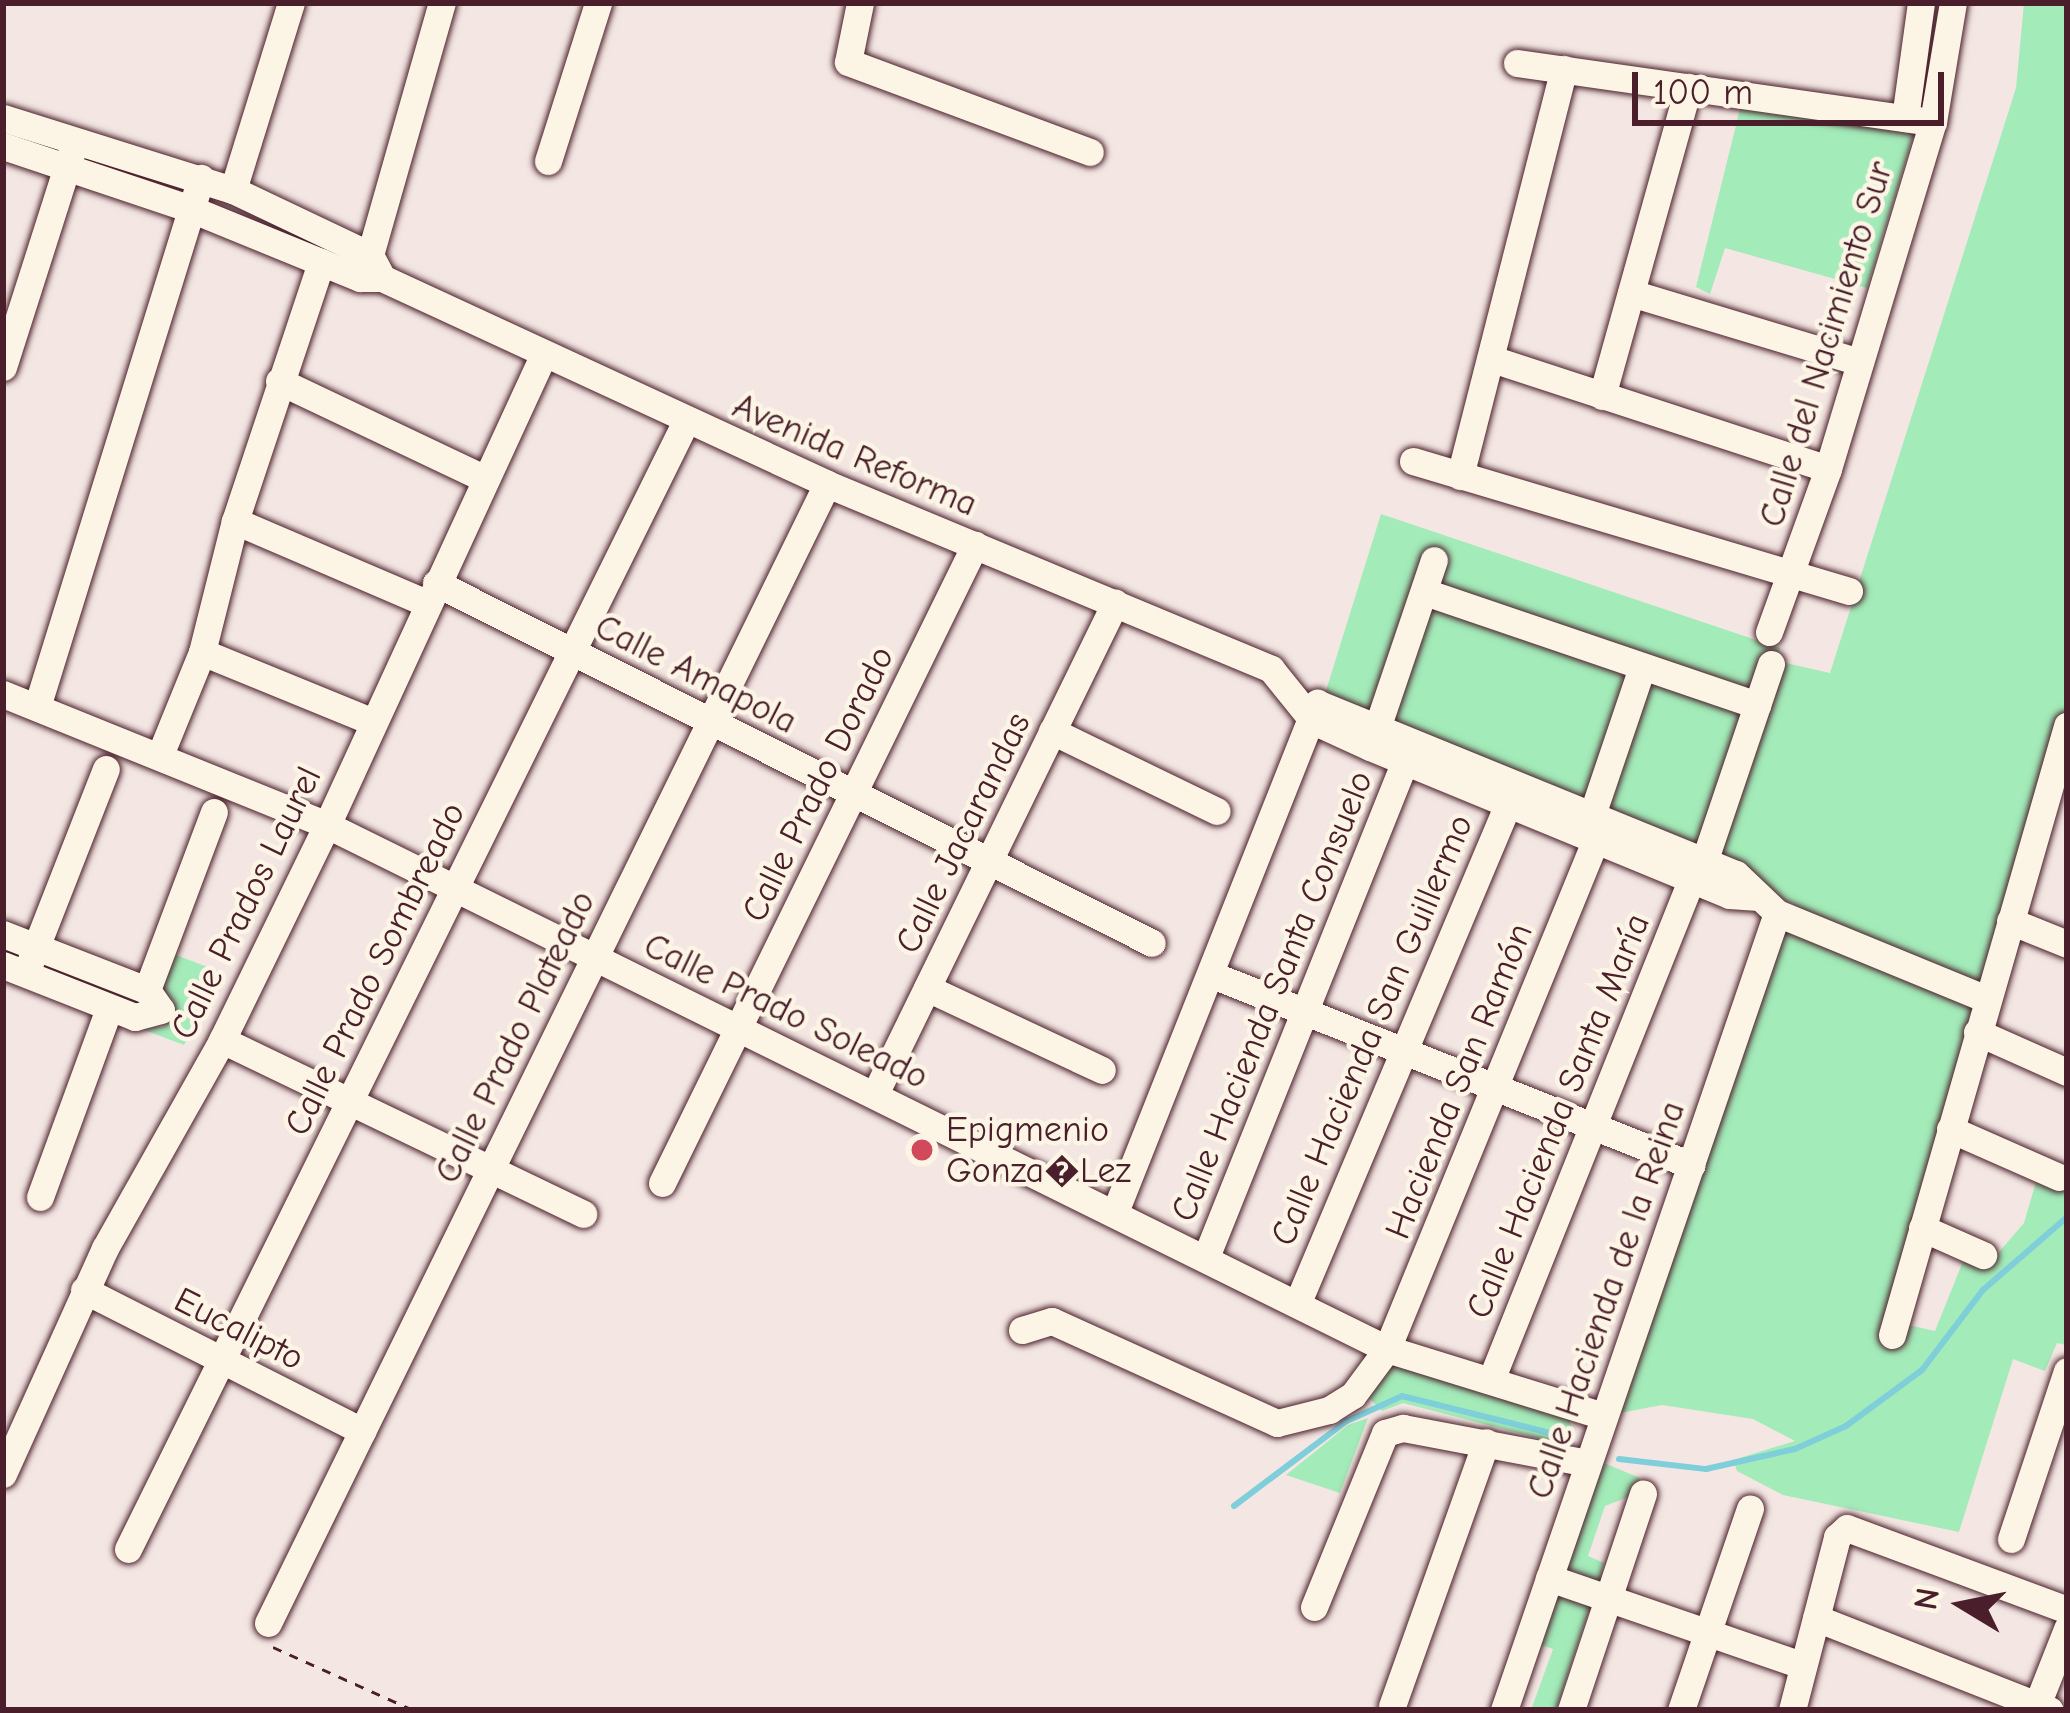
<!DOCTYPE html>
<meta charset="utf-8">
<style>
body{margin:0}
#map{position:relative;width:2070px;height:1713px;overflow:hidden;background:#f4e7e3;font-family:"Comic Neue",sans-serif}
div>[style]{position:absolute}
.green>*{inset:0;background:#a3ebb9}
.stream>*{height:6px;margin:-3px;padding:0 3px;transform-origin:3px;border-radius:3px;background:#7ecfd9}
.path>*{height:3px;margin-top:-1.5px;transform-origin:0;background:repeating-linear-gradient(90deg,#4a1f2b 0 9px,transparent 0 18px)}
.roads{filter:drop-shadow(0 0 3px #4a1f2b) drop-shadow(0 0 3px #4a1f2b)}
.minor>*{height:27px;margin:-13.5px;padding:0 13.5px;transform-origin:13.5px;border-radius:13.5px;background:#fcf5e5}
.dots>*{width:33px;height:33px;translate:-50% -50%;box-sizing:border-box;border:6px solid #fcf5e5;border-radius:50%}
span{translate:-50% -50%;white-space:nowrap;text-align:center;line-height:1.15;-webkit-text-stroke:9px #fcf5e5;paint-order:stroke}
.street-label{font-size:36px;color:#4a1f2b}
.poi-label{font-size:36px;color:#4a1f2b}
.left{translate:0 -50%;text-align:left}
.frame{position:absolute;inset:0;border:6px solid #4a1f2b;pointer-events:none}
.north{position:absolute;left:1902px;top:1545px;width:120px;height:120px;-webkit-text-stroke:9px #fcf5e5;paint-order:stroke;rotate:280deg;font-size:33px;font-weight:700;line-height:48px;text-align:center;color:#4a1f2b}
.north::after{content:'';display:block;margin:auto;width:42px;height:54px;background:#4a1f2b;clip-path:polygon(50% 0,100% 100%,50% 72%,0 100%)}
.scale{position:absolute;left:1632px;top:72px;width:312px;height:54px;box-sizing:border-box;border:6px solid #4a1f2b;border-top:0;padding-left:15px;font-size:36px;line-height:42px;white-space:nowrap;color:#4a1f2b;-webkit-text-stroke:9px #fcf5e5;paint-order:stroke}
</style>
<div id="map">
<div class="green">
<div style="clip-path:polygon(2024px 3px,2067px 6px,2067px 732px,1908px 1325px,1935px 1331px,1964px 1259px,1987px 1266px,2024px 1223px,2036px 1182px,2067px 1185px,2067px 1345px,2057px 1343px,2045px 1371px,2013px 1359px,1959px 1532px,1783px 1495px,1737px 1471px,1733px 1460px,1795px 1441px,1753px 1419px,1662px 1405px,1604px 1416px,1777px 913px,1791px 919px,1795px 904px,1319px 713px,1381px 514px,1780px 648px,1777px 661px,1830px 673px,2016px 88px)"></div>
<div style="clip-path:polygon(1740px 109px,1916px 127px,1867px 288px,1725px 248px,1710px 294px,1696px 287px)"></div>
<div style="clip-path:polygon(176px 955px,221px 972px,184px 1045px,139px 1028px,162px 1027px,174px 1016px,174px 1001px,161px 988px)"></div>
<div style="clip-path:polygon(1392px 1364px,1567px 1414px,1575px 1435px,1557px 1443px,1403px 1403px,1382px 1411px,1368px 1397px)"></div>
<div style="clip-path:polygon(1368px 1418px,1340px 1493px,1286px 1475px,1348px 1425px)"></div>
<div style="clip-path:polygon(1604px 1463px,1640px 1478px,1633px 1495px,1605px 1506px,1588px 1556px,1604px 1563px,1599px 1582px,1564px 1567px)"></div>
<div style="clip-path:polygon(1556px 1594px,1590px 1607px,1556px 1710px,1531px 1710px,1553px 1649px,1542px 1645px)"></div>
</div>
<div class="stream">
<div style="left:1619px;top:1459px;width:88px;rotate:6.6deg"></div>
<div style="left:1706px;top:1469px;width:91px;rotate:-12.7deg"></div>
<div style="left:1795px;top:1449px;width:56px;rotate:-24.3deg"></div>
<div style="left:1846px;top:1426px;width:94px;rotate:-36.4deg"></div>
<div style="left:1922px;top:1370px;width:101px;rotate:-52.7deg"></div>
<div style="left:1983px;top:1290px;width:111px;rotate:-41deg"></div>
<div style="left:1234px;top:1506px;width:141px;rotate:-37deg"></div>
<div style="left:1347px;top:1421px;width:60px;rotate:-24.4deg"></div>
<div style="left:1402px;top:1396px;width:174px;rotate:14deg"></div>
</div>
<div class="path">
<div style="left:273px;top:1647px;width:154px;rotate:24.2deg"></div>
</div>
<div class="roads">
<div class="minor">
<div style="left:860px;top:3px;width:60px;rotate:101.5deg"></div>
<div style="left:848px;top:62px;width:258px;rotate:20.4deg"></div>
<div style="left:1517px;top:63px;width:420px;rotate:8.1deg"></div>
<div style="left:3px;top:118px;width:241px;rotate:17.4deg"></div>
<div style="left:233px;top:190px;width:152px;rotate:25.4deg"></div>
<div style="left:370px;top:255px;width:26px;rotate:62deg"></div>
<div style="left:1905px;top:118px;width:116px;rotate:-82.1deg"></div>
<div style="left:3px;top:146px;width:198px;rotate:18.5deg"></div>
<div style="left:191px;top:209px;width:183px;rotate:22.2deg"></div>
<div style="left:360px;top:278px;width:22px"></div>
<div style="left:382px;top:278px;width:490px;rotate:24.8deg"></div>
<div style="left:827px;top:484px;width:481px;rotate:22.6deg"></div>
<div style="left:1271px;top:669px;width:67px;rotate:51.1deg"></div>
<div style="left:1313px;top:721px;width:63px;rotate:24.5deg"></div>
<div style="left:1370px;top:747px;width:388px;rotate:22.4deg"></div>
<div style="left:1729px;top:895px;width:26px;rotate:4deg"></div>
<div style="left:548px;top:161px;width:166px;rotate:-72.4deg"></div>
<div style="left:233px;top:190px;width:196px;rotate:-72.8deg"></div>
<div style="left:370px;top:255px;width:262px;rotate:-74.1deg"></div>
<div style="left:1631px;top:293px;width:239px;rotate:16.8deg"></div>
<div style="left:1495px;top:360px;width:350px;rotate:18.1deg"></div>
<div style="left:3px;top:367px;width:224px;rotate:-72.3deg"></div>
<div style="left:279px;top:381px;width:228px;rotate:25.4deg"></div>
<div style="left:1602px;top:396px;width:321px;rotate:-74.4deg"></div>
<div style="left:1413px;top:461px;width:455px;rotate:16.6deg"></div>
<div style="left:1460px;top:476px;width:420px;rotate:-75.7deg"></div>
<div style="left:235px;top:521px;width:208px;rotate:23.2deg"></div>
<div style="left:436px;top:583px;width:801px;rotate:26.69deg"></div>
<div style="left:1425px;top:592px;width:351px;rotate:18.8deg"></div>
<div style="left:1769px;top:632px;width:173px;rotate:-70.1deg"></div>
<div style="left:1828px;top:469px;width:363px;rotate:-73.2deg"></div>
<div style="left:1933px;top:122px;width:121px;rotate:-80.5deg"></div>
<div style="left:202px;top:652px;width:183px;rotate:22.2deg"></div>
<div style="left:3px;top:694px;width:349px;rotate:22deg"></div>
<div style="left:327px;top:825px;width:1182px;rotate:26.31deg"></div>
<div style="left:1387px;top:1349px;width:227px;rotate:17.2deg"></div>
<div style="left:1319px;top:704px;width:450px;rotate:22.2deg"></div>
<div style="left:1736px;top:874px;width:57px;rotate:43.6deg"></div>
<div style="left:1777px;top:913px;width:227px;rotate:22.3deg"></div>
<div style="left:37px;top:707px;width:554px;rotate:-72.78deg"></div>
<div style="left:1052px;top:731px;width:183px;rotate:25.9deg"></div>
<div style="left:1372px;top:743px;width:193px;rotate:-71.3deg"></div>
<div style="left:160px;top:755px;width:111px;rotate:-67.8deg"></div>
<div style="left:202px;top:652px;width:135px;rotate:-75.9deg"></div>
<div style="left:235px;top:521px;width:273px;rotate:-71.6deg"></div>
<div style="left:1591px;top:818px;width:159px;rotate:-71.3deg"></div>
<div style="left:1704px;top:862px;width:209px;rotate:-71.3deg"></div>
<div style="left:2010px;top:921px;width:61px;rotate:22deg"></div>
<div style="left:3px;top:934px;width:155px;rotate:21.3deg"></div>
<div style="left:147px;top:990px;width:24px;rotate:55deg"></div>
<div style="left:161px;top:1010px;width:27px;rotate:165deg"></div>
<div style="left:135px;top:1017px;width:142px;rotate:-158.5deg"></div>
<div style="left:31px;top:960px;width:205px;rotate:-68.6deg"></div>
<div style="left:1210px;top:974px;width:518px;rotate:21.66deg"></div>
<div style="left:927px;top:988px;width:193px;rotate:25.1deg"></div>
<div style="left:147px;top:990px;width:190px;rotate:-69.4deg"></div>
<div style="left:1977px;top:1032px;width:98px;rotate:24deg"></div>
<div style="left:222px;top:1040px;width:401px;rotate:25.7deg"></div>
<div style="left:875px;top:1094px;width:547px;rotate:-63.95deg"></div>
<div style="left:1950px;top:1129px;width:119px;rotate:23.8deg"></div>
<div style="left:662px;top:1183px;width:711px;rotate:-63.87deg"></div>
<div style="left:40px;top:1197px;width:201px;rotate:-69.9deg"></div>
<div style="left:1115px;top:1212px;width:548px;rotate:-68.35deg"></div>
<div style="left:1922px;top:1228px;width:67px;rotate:23.9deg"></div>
<div style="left:1206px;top:1257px;width:534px;rotate:-68.14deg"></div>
<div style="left:84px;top:1290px;width:312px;rotate:26.9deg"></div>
<div style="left:1298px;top:1302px;width:553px;rotate:-67.14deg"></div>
<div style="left:1022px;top:1330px;width:31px;rotate:-17deg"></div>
<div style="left:1052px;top:1321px;width:247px;rotate:24.4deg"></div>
<div style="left:1277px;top:1423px;width:54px;rotate:-14deg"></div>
<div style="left:1329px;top:1410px;width:28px;rotate:-32deg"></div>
<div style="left:1353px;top:1395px;width:57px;rotate:-53.5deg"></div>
<div style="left:1387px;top:1349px;width:551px;rotate:-67.72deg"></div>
<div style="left:1892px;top:1335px;width:634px;rotate:-73.97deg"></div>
<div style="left:1491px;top:1380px;width:541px;rotate:-68.18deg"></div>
<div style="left:3px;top:1474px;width:248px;rotate:-65.7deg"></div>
<div style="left:105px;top:1248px;width:239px;rotate:-60.6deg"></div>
<div style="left:222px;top:1040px;width:239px;rotate:-64deg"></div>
<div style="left:327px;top:825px;width:514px;rotate:-65.28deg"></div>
<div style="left:2011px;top:1539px;width:177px;rotate:-71.6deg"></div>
<div style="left:128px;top:1549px;width:1258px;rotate:-63.68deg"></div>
<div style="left:1549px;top:1578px;width:268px;rotate:19deg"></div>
<div style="left:1314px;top:1607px;width:188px;rotate:-67.8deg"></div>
<div style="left:1385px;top:1433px;width:19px;rotate:-16deg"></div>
<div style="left:1403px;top:1428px;width:188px;rotate:10.7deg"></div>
<div style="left:1816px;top:1618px;width:251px;rotate:21.5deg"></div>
<div style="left:268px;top:1623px;width:1269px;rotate:-63.86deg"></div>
<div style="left:2037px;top:1705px;width:82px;rotate:-68.5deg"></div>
<div style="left:1392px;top:1706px;width:280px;rotate:-70.4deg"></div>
<div style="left:1504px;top:1710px;width:842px;rotate:-71.09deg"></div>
<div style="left:1571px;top:1710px;width:228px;rotate:-71.6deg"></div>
<div style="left:1681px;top:1710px;width:213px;rotate:-71.1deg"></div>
<div style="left:1792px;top:1710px;width:179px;rotate:-75.4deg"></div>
<div style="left:1837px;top:1537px;width:13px;rotate:-42deg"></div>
<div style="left:1847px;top:1528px;width:235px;rotate:20.4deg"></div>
</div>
</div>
<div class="dots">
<div style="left:922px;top:1150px;background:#d1495b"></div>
</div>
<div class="street-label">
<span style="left:1826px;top:344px;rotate:-73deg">Calle del Nacimiento Sur</span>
<span style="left:855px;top:455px;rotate:23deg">Avenida Reforma</span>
<span style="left:696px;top:674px;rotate:27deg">Calle Amapola</span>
<span style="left:818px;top:784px;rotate:-64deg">Calle Prado Dorado</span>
<span style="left:963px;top:833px;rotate:-64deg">Calle Jacarandas</span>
<span style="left:246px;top:903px;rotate:-64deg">Calle Prados Laurel</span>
<span style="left:375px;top:969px;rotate:-64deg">Calle Prado Sombreado</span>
<span style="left:1272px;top:996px;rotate:-68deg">Calle Hacienda Santa Consuelo</span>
<span style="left:786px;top:1011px;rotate:26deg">Calle Prado Soleado</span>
<span style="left:1372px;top:1030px;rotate:-67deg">Calle Hacienda San Guillermo</span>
<span style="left:515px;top:1037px;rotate:-64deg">Calle Prado Plateado</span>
<span style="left:1459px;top:1081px;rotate:-68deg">Hacienda San Ramón</span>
<span style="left:1558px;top:1116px;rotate:-68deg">Calle Hacienda Santa María</span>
<span style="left:1606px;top:1300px;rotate:-71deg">Calle Hacienda de la Reina</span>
<span style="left:239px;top:1329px;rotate:27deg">Eucalipto</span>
</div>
<div class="poi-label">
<span class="left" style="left:946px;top:1150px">Epigmenio<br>Gonza�Lez</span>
</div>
<div class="frame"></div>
<div class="north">N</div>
<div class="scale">100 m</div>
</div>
